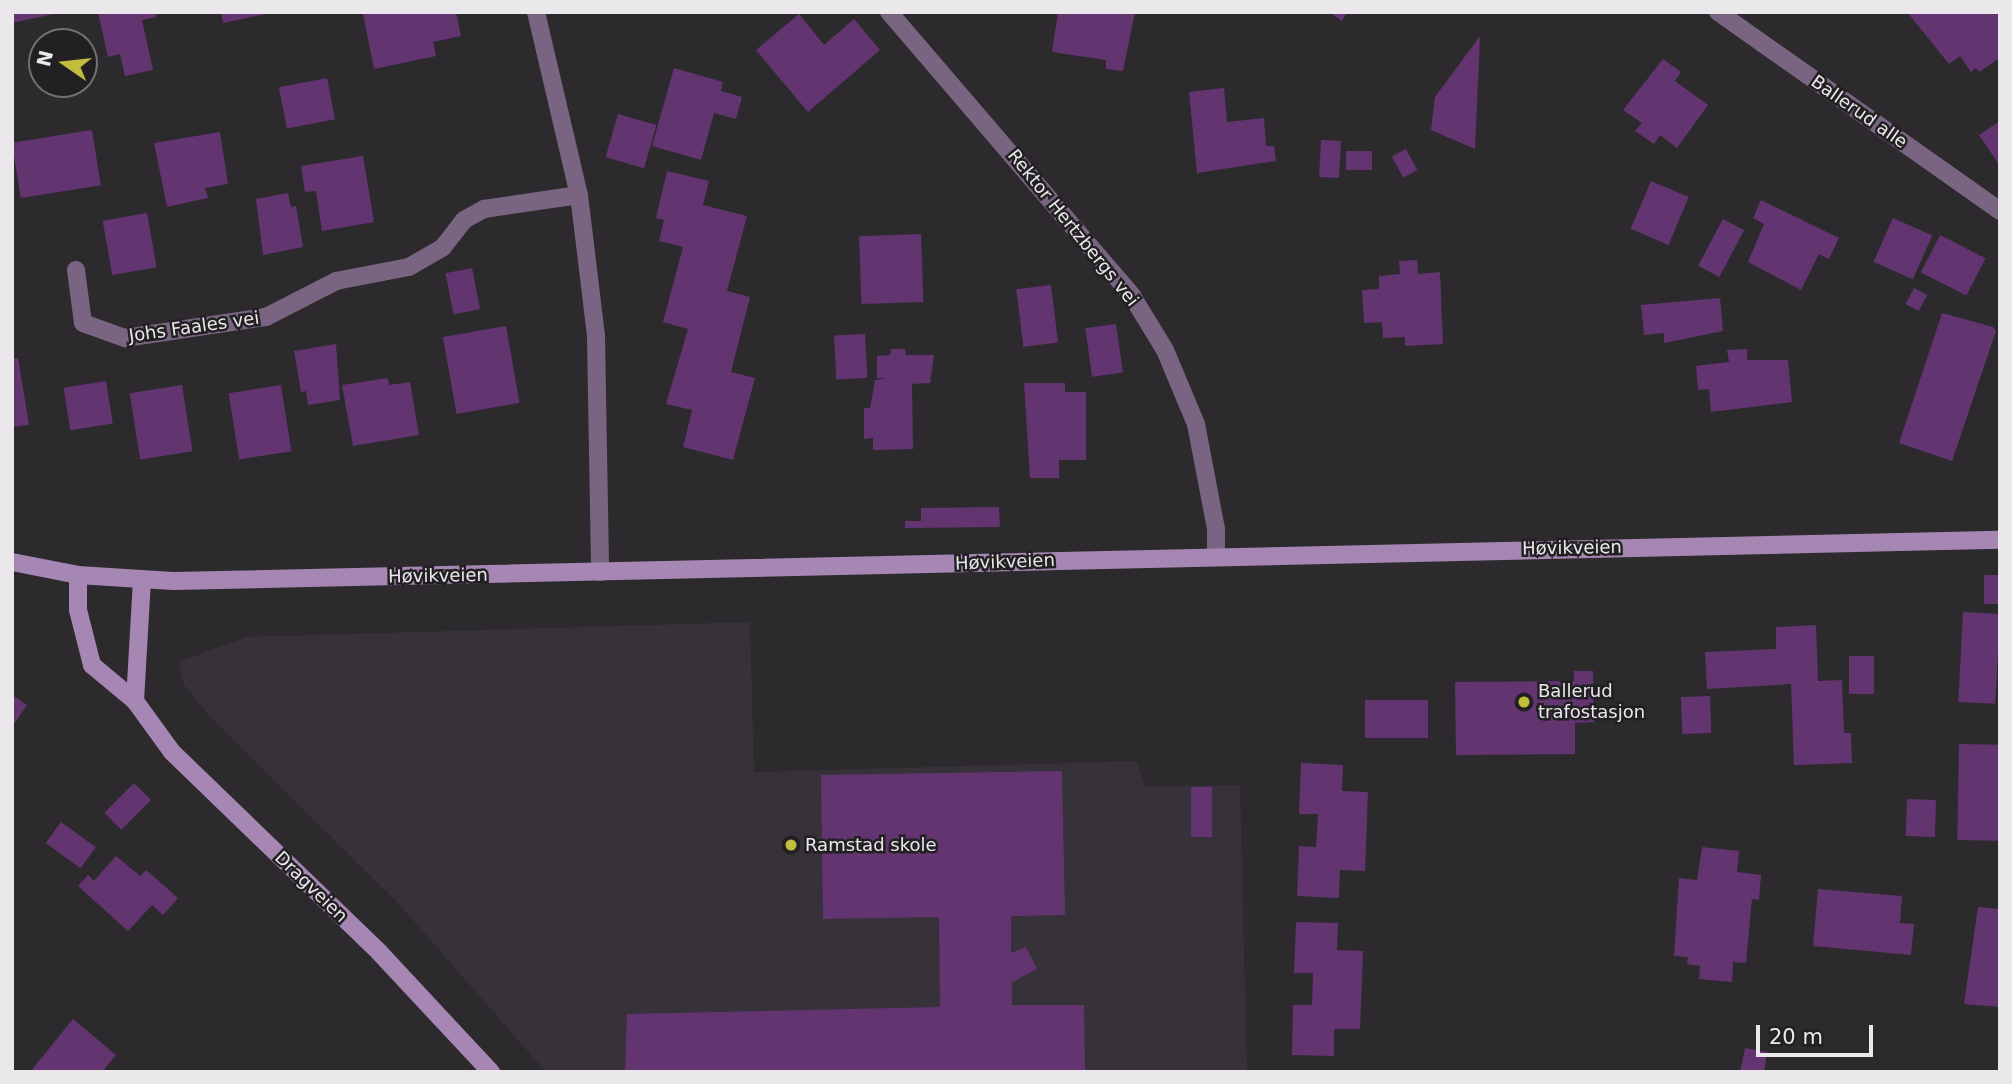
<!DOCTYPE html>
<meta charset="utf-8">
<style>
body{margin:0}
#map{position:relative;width:2012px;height:1084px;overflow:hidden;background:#2c2a2d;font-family:"DejaVu Sans",sans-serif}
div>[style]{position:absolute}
.built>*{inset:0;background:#37313a}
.building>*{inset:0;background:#623571;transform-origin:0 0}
.minor>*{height:18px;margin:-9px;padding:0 9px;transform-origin:9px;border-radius:9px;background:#796581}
.secondary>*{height:18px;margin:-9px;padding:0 9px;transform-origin:9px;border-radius:9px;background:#a686b2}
.dots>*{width:19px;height:19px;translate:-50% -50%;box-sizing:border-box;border:4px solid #222023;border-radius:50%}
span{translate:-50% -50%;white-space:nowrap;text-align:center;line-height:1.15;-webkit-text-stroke:5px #222023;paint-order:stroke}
.street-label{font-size:18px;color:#eae8ea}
.poi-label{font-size:18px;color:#eae8ea}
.left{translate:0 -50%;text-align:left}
.frame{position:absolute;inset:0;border:14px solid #eae8ea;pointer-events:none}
.north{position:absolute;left:28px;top:28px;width:70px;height:70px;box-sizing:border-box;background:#222023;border:2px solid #727073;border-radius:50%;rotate:284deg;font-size:19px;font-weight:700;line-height:28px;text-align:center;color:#eae8ea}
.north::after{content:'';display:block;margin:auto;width:24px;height:32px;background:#c3bd3e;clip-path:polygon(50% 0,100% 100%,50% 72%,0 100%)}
.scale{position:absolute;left:1756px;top:1025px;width:117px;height:32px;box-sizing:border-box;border:4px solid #eae8ea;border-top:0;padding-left:9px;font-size:21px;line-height:24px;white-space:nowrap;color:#eae8ea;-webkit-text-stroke:5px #222023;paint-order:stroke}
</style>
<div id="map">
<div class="built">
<div style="clip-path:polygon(750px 622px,754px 772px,1137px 761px,1145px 787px,1240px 785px,1247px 1072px,546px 1072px,399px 904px,207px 713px,184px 685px,179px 662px,246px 637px)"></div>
</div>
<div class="building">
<div style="clip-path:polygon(12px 12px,58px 12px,58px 13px,12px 23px)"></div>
<div style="clip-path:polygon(98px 12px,155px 12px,156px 17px,142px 20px,153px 70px,125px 76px,120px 54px,108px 57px)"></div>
<div style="clip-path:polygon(221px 12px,270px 12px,270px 13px,223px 23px)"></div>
<div style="clip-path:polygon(373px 12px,456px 12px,461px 36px,433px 42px,436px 56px,374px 69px,363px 14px)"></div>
<div style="clip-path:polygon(1058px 12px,1135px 12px,1123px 71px,1106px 69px,1106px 60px,1052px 52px)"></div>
<div style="clip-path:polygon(1329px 12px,1347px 12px,1342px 21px)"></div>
<div style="clip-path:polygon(1907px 12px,2000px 12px,2000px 58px,1979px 72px,1976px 68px,1971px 72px,1960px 56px,1949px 64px)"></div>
<div style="clip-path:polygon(799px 14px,824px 45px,854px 19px,880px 50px,808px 112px,756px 50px)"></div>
<div style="clip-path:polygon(1480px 36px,1475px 149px,1431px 130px,1435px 97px)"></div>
<div style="clip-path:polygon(1663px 59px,1681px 72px,1675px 81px,1708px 105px,1677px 148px,1660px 135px,1654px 144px,1635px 131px,1642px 123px,1623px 110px)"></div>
<div style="clip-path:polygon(674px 68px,723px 82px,721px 91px,742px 97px,736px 119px,714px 113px,701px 160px,652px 146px)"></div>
<div style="left:327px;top:78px;width:42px;height:49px;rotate:79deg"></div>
<div style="clip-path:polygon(1224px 88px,1227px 122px,1264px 118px,1266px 146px,1274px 146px,1276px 161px,1197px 173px,1189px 92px)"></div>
<div style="left:618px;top:114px;width:40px;height:45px;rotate:16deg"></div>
<div style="clip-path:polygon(2000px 121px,2000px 166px,1979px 135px)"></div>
<div style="left:92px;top:130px;width:56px;height:81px;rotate:81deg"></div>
<div style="clip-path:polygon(220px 132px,228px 184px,205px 188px,208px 198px,167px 207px,154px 143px)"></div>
<div style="left:1321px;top:140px;width:20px;height:37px;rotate:3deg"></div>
<div style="left:1406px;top:149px;width:24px;height:16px;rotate:62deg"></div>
<div style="left:1372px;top:151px;width:19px;height:26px;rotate:90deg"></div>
<div style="clip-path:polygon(363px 156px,374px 222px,322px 231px,316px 191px,305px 192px,301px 166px)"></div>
<div style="clip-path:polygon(667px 171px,709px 181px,703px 205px,747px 216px,727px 291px,750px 297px,731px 372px,755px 378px,733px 460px,683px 447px,692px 410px,666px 404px,688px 329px,663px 322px,683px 247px,659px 241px,664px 220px,656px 218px)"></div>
<div style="left:1651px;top:181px;width:41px;height:52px;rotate:23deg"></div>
<div style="clip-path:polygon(288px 193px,291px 207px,296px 206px,303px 247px,263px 255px,256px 199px)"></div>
<div style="clip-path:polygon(1761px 200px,1839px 238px,1829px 259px,1819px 254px,1801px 290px,1748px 262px,1764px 224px,1753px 218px)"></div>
<div style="left:147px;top:213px;width:55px;height:45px;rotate:80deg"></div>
<div style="left:1893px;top:218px;width:43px;height:48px;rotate:24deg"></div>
<div style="left:1723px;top:219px;width:24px;height:53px;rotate:28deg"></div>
<div style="left:921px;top:234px;width:68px;height:62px;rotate:88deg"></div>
<div style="left:1940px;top:235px;width:51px;height:42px;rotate:27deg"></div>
<div style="clip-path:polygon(1417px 260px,1418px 274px,1440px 272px,1443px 344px,1405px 346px,1405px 337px,1383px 338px,1382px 322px,1364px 323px,1362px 290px,1379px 289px,1379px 276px,1400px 274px,1399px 261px)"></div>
<div style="left:472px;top:268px;width:42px;height:27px;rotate:79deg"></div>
<div style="left:1051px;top:285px;width:58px;height:35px;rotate:83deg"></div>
<div style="left:1914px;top:288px;width:15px;height:18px;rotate:28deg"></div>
<div style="clip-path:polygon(1720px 298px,1723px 331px,1664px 343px,1664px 333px,1644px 335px,1641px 305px)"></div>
<div style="clip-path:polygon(1942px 313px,1993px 327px,1996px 331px,1952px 461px,1899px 443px)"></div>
<div style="left:1116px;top:324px;width:49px;height:31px;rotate:82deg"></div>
<div style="left:506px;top:326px;width:78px;height:64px;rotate:80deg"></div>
<div style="left:865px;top:334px;width:44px;height:31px;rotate:87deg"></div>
<div style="clip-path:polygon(336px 344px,340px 400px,308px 405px,306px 391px,301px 392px,294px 351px)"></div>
<div style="clip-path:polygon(891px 349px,905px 349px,906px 355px,934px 355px,930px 383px,912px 384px,913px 449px,873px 450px,873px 438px,864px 439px,864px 408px,870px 408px,875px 380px,887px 378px,877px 378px,877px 356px,890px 355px)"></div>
<div style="clip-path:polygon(1747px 349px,1747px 360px,1788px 360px,1792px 402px,1711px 412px,1709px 389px,1698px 390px,1696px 366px,1729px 362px,1727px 350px)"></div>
<div style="clip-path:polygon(18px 358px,29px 425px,12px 427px,12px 359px)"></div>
<div style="clip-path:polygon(388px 378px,389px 385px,410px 382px,419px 435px,353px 446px,342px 385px)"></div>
<div style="left:106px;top:381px;width:43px;height:43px;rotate:81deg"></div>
<div style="clip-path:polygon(1024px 383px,1065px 383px,1065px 392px,1086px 392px,1086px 460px,1059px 460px,1059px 478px,1030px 478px)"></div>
<div style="left:182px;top:385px;width:67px;height:53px;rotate:81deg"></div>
<div style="left:281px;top:385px;width:67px;height:53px;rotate:81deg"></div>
<div style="clip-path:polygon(999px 507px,1000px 527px,905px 528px,905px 521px,921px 521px,921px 508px)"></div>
<div style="left:1984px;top:575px;width:16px;height:29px"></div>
<div style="left:1963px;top:612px;width:37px;height:90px;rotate:3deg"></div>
<div style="clip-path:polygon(1816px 625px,1818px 681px,1842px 680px,1844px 733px,1851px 733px,1852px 763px,1794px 765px,1791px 684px,1707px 689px,1705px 652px,1776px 649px,1776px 627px)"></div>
<div style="left:1849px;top:656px;width:25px;height:38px"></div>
<div style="clip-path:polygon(1574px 671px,1593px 671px,1594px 722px,1575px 723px,1575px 754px,1456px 755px,1455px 682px,1574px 681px)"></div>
<div style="clip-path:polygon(12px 695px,27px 705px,12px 727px)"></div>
<div style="left:1710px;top:696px;width:37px;height:29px;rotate:88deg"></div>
<div style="left:1428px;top:700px;width:38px;height:63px;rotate:90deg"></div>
<div style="left:1959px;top:744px;width:41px;height:96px;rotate:1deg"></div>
<div style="clip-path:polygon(1301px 763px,1343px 765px,1342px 791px,1368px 792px,1365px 871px,1340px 870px,1339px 898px,1297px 896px,1299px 846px,1316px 847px,1318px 814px,1299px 814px)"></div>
<div style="clip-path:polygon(1062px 771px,1065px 915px,1011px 916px,1011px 953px,1026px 947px,1037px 969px,1012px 982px,1012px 1005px,1084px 1005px,1085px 1070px,625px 1072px,627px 1014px,940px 1007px,939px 917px,823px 919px,821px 775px)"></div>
<div style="left:134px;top:783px;width:24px;height:42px;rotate:45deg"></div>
<div style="left:1191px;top:787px;width:21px;height:50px"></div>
<div style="left:1907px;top:799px;width:29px;height:37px;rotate:2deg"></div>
<div style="left:61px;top:822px;width:43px;height:26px;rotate:36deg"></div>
<div style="clip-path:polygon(1702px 847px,1739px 851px,1737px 872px,1761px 875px,1759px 900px,1752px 899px,1746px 963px,1733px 962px,1732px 982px,1699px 979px,1700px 966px,1687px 964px,1688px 957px,1674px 956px,1679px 878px,1697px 880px)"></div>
<div style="clip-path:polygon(116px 856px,140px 876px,146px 870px,178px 898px,163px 915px,152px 905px,128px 931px,78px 886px,88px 875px,94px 881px)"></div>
<div style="clip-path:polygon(1818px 889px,1902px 896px,1900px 923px,1914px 924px,1911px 955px,1813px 946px)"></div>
<div style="clip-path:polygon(1978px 907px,2000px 909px,2000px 1007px,1964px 1004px)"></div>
<div style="clip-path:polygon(1296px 922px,1338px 923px,1337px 950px,1363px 951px,1360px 1029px,1334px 1029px,1334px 1056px,1292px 1055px,1293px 1005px,1312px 1005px,1313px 973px,1294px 973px)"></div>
<div style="clip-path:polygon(73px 1019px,116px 1055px,102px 1072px,30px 1072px)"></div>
<div style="clip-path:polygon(1745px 1048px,1767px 1052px,1764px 1072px,1740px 1072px)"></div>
</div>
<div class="minor">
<div style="left:536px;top:12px;width:188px;rotate:76.8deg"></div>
<div style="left:579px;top:195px;width:142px;rotate:83.1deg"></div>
<div style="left:596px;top:336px;width:236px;rotate:89deg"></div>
<div style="left:889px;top:12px;width:374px;rotate:49.4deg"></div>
<div style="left:1132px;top:296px;width:63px;rotate:58.6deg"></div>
<div style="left:1165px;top:350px;width:80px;rotate:67.3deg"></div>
<div style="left:1196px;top:424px;width:107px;rotate:79.2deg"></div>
<div style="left:1216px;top:529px;width:27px;rotate:90deg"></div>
<div style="left:1718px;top:12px;width:345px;rotate:35.2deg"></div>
<div style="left:76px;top:270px;width:53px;rotate:82.5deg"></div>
<div style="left:83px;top:323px;width:45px;rotate:19.7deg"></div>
<div style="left:125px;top:338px;width:143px;rotate:-8.5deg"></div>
<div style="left:266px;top:317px;width:79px;rotate:-27.2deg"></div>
<div style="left:336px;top:281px;width:74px;rotate:-10.9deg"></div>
<div style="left:409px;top:267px;width:39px;rotate:-30deg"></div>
<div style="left:443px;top:247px;width:34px;rotate:-52deg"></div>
<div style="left:464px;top:220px;width:23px;rotate:-29deg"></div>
<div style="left:484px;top:209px;width:96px;rotate:-8.4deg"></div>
</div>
<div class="secondary">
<div style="left:12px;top:562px;width:67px;rotate:11.1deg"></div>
<div style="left:78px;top:575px;width:95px;rotate:3.6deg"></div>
<div style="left:173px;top:581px;width:1827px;rotate:-1.29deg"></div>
<div style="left:78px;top:575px;width:35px;rotate:90deg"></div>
<div style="left:78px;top:610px;width:57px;rotate:75.7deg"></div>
<div style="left:92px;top:665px;width:56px;rotate:39.9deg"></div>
<div style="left:135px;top:701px;width:63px;rotate:54deg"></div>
<div style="left:172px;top:752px;width:288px;rotate:44deg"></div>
<div style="left:379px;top:952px;width:164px;rotate:47deg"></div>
<div style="left:135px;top:701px;width:120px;rotate:-86.7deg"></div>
</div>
<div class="dots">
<div style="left:1524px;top:702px;background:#c3bd3e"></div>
<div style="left:791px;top:845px;background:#c3bd3e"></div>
</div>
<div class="street-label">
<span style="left:1859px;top:112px;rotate:35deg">Ballerud alle</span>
<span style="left:1073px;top:228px;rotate:51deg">Rektor Hertzbergs vei</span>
<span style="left:194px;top:327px;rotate:-8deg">Johs Faales vei</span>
<span style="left:1572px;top:548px;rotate:-1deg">Høvikveien</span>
<span style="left:1005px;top:562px;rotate:-2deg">Høvikveien</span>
<span style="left:438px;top:576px;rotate:-1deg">Høvikveien</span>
<span style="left:311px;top:887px;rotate:44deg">Dragveien</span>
</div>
<div class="poi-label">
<span class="left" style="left:1538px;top:702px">Ballerud<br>trafostasjon</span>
<span class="left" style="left:805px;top:845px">Ramstad skole</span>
</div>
<div class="frame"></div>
<div class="north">N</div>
<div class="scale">20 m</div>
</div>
